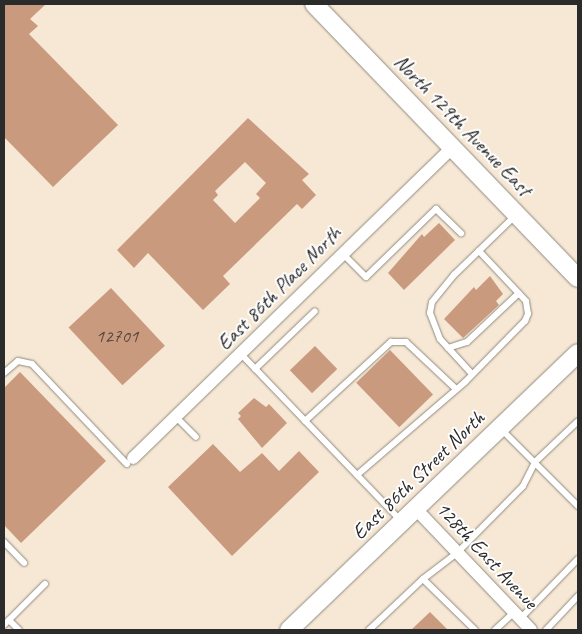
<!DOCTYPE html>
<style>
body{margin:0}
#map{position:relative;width:582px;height:634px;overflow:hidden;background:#f6e8d4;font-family:Caveat,sans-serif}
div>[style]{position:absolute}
.building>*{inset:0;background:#ca9a7e;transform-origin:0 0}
.roads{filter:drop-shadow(0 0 1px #908a80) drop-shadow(0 0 1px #908a80)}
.service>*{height:6px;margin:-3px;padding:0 3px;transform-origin:3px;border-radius:3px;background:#fff}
.minor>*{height:12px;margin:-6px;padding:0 6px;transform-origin:6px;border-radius:6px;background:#fff}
.secondary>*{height:18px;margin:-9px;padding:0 9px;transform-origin:9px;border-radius:9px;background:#fff}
span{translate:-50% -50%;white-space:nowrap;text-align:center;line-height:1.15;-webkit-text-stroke:4px #fff;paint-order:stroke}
.number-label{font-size:19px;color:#534740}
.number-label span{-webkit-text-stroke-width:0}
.street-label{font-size:21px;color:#2b2b2b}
.frame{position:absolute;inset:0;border:5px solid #2b2b2b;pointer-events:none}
</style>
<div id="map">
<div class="building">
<div style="clip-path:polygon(4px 4px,46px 4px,30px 19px,38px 26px,29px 34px,118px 125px,53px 187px,4px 137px)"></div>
<div style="clip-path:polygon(evenodd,248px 118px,309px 174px,302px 180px,316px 195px,302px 209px,297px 204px,223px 276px,230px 284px,203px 310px,148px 253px,134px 268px,117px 250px,248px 118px,245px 162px,266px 183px,256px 194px,260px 198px,235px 223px,213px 200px,218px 195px,215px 191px,245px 162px)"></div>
<div style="clip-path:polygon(439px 223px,455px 240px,404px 290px,388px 273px,422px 234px,424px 237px)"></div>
<div style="clip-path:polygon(490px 276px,503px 294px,496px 301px,499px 305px,463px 338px,444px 319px,474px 287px,476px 290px)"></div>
<div style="left:111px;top:288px;width:79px;height:58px;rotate:47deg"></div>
<div style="left:315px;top:346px;width:32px;height:35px;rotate:46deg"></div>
<div style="left:390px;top:350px;width:62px;height:47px;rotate:46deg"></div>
<div style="clip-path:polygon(20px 372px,106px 461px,21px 543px,4px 525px,4px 388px)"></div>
<div style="clip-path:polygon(254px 398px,266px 407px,269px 404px,287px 423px,262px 448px,238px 419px,241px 416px,238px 413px)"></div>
<div style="clip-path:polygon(213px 444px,240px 472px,262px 453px,279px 471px,299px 451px,319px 472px,232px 556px,168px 487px)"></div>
<div style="clip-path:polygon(430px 612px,448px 630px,411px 630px)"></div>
</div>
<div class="roads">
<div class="service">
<div style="left:342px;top:253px;width:34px;rotate:45deg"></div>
<div style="left:366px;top:277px;width:98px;rotate:-44.2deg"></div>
<div style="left:436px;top:209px;width:35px;rotate:44deg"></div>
<div style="left:448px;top:348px;width:20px;rotate:-18deg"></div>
<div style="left:467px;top:342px;width:71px;rotate:-43.3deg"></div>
<div style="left:241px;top:354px;width:231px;rotate:46.2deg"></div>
<div style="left:255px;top:369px;width:83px;rotate:-44deg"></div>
<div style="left:4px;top:373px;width:18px;rotate:-41deg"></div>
<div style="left:18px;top:361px;width:14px;rotate:12deg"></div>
<div style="left:32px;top:364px;width:138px;rotate:46.5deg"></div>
<div style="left:472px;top:374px;width:47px;rotate:-132.4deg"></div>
<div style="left:440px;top:339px;width:28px;rotate:-111deg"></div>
<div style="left:430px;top:313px;width:11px;rotate:-80deg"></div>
<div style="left:432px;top:302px;width:35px;rotate:-51deg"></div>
<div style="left:454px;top:275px;width:86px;rotate:-44.1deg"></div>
<div style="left:176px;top:417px;width:28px;rotate:45deg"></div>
<div style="left:305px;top:421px;width:117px;rotate:-42.6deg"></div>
<div style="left:391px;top:342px;width:15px"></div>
<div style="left:406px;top:342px;width:69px;rotate:43.2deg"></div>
<div style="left:501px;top:429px;width:109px;rotate:45deg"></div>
<div style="left:357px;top:475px;width:143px;rotate:-40.7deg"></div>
<div style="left:465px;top:382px;width:86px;rotate:-45.5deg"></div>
<div style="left:525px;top:321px;width:8px;rotate:-67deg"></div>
<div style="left:528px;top:314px;width:13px;rotate:-99deg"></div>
<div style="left:526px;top:301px;width:69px;rotate:-133.2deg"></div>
<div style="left:4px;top:542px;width:29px;rotate:46deg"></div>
<div style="left:423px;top:579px;width:73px;rotate:44.4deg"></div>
<div style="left:520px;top:619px;width:83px;rotate:-46deg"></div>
<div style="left:9px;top:620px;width:14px;rotate:45deg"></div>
<div style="left:4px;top:625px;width:58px;rotate:-45deg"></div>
<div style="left:369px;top:630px;width:74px;rotate:-43.4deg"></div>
<div style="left:423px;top:579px;width:43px;rotate:-37.4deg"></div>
<div style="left:457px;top:553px;width:94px;rotate:-45.4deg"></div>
<div style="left:523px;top:486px;width:27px;rotate:-63deg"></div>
<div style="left:535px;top:462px;width:59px;rotate:-43.6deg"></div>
<div style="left:495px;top:630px;width:25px;rotate:-43deg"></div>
<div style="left:546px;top:630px;width:47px;rotate:-46.7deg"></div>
</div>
<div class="minor">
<div style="left:133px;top:458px;width:446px;rotate:-44.2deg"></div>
<div style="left:415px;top:508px;width:168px;rotate:46.4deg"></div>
</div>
<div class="secondary">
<div style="left:314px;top:4px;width:380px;rotate:46.1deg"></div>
<div style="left:289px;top:630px;width:400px;rotate:-43.8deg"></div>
</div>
</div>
<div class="number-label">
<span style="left:117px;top:337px">12701</span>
</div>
<div class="street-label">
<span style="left:463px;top:125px;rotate:46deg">North 129th Avenue East</span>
<span style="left:279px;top:288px;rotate:-45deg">East 86th Place North</span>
<span style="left:418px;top:475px;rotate:-44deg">East 86th Street North</span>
<span style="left:487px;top:555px;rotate:47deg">128th East Avenue</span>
</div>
<div class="frame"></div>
</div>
